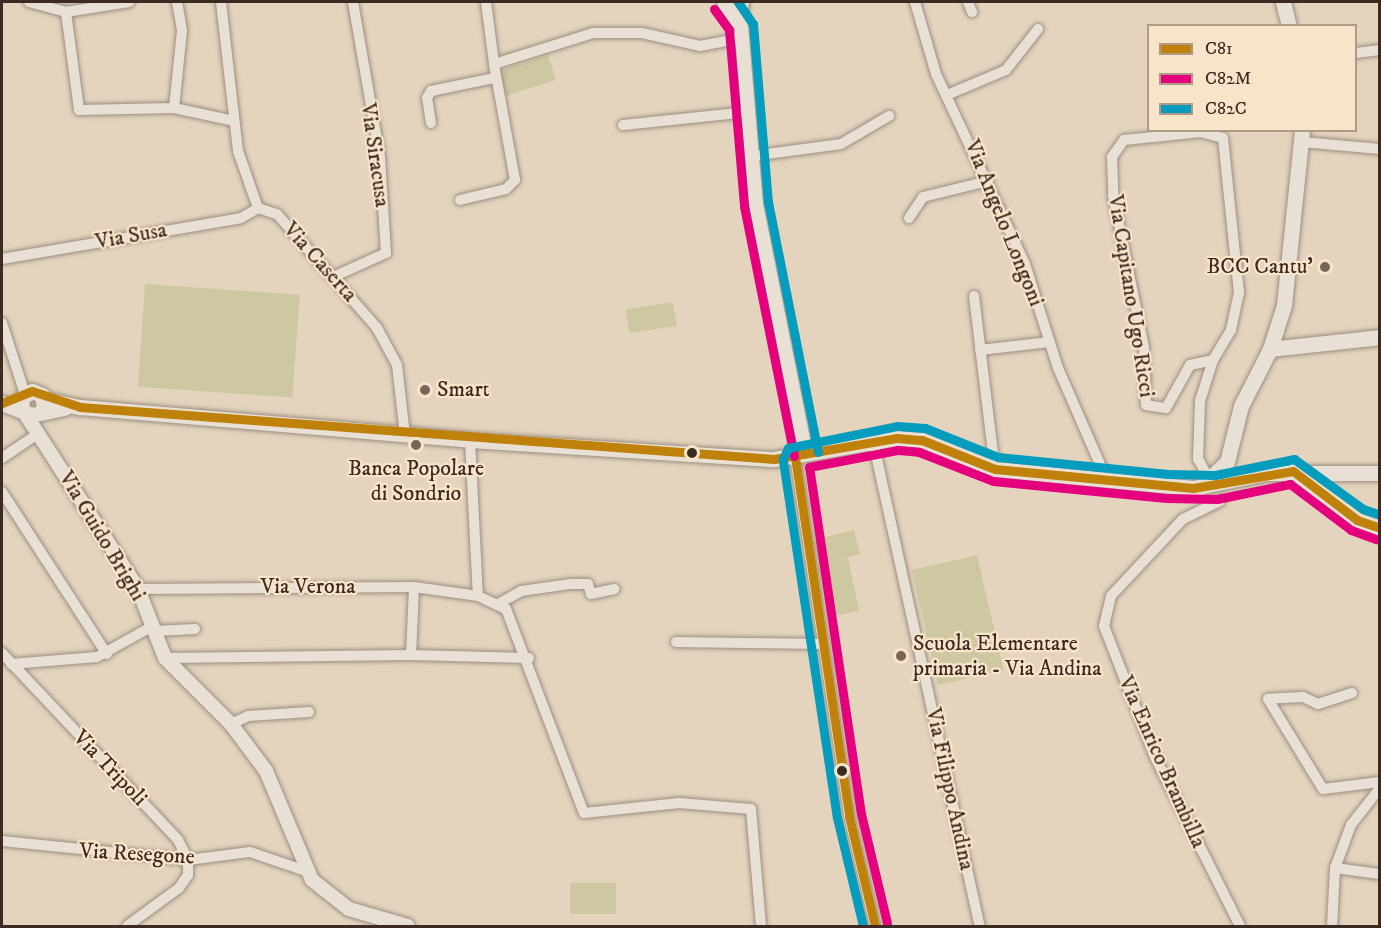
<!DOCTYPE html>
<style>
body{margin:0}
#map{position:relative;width:1381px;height:928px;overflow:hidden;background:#e4d4bd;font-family:"IM FELL DW Pica",serif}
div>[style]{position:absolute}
.green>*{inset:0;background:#cdc8a1;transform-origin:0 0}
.roads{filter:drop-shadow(0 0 2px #9b8f82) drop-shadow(0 0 2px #9b8f82)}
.minor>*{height:10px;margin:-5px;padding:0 5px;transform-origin:5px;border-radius:5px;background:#e8e0d4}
.tertiary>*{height:14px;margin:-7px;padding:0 7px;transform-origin:7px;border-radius:7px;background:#e8e0d4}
.secondary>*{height:15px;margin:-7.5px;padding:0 7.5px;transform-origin:7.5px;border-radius:7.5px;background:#e8e0d4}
.bus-1>*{height:9px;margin:-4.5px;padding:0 4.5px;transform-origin:4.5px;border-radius:4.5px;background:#bf810a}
.bus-2>*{height:9px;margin:-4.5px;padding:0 4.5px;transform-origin:4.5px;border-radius:4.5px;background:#e5007d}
.bus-3>*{height:9px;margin:-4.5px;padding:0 4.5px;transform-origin:4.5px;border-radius:4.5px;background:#069cbd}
.dots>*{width:16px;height:16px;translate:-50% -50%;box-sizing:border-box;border:3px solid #f8e5c9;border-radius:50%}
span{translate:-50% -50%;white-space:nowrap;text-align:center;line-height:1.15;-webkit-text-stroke:4.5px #f8e5c9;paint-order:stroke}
.street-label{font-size:22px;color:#3d2a23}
.poi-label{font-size:22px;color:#3d2a23}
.right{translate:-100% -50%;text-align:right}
.left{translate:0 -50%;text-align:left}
.frame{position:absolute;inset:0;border:3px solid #3d2a23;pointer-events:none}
.legend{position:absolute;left:1147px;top:24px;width:210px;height:108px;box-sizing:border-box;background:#f8e5c9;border:2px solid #ad9a87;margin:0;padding:8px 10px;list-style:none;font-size:18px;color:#3d2a23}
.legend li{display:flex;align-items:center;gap:12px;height:30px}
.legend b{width:30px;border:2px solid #ad9a87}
</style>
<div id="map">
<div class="green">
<div style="left:548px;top:55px;width:26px;height:52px;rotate:72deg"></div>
<div style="left:145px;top:284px;width:155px;height:103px;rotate:4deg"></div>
<div style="left:673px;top:302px;width:24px;height:48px;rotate:81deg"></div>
<div style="left:854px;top:530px;width:25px;height:42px;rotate:76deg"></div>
<div style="left:977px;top:555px;width:118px;height:67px;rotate:77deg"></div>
<div style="left:848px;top:558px;width:54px;height:31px;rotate:78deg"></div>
<div style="left:570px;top:883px;width:46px;height:31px"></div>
</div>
<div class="roads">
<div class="minor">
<div style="left:29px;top:2px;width:38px;rotate:15deg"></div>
<div style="left:66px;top:12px;width:64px;rotate:-9deg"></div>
<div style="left:221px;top:2px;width:150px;rotate:83.5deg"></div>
<div style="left:238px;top:151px;width:60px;rotate:70.7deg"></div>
<div style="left:486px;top:2px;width:63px;rotate:82.6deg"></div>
<div style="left:494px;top:64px;width:104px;rotate:-17.4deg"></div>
<div style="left:593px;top:33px;width:49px"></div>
<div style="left:642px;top:33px;width:59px;rotate:12.6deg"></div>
<div style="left:700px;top:46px;width:43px;rotate:-10.8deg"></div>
<div style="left:915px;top:2px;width:75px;rotate:73.7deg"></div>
<div style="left:936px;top:74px;width:210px;rotate:64.9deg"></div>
<div style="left:1025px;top:264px;width:109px;rotate:72.4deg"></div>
<div style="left:1058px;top:368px;width:120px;rotate:66.4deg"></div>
<div style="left:968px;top:2px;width:11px;rotate:68deg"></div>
<div style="left:66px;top:12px;width:99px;rotate:82.4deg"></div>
<div style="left:79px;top:110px;width:95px;rotate:-1.2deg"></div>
<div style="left:174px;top:108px;width:61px;rotate:12.2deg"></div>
<div style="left:741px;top:26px;width:24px;rotate:-83deg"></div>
<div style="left:1356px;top:53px;width:24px;rotate:-7deg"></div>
<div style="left:947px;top:95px;width:64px;rotate:-23deg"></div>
<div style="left:1006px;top:70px;width:52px;rotate:-52deg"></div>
<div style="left:174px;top:108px;width:78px;rotate:-84.1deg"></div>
<div style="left:182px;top:30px;width:28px;rotate:-100deg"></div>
<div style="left:431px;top:123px;width:25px;rotate:-99deg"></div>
<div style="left:427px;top:98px;width:8px;rotate:-60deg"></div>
<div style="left:431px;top:91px;width:64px;rotate:-11.7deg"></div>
<div style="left:623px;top:125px;width:126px;rotate:-5.9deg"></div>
<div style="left:1302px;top:142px;width:78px;rotate:5.1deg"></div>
<div style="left:752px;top:156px;width:90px;rotate:-7.7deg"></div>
<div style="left:841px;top:144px;width:56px;rotate:-30.3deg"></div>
<div style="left:460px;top:200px;width:47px;rotate:-13.4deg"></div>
<div style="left:506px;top:189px;width:13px;rotate:-45deg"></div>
<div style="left:515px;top:180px;width:118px;rotate:-100.3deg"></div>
<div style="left:258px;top:208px;width:20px;rotate:18deg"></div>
<div style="left:277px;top:214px;width:152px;rotate:48.7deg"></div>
<div style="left:377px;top:328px;width:42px;rotate:61.6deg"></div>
<div style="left:397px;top:365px;width:70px;rotate:83.5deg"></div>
<div style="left:909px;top:218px;width:25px;rotate:-56deg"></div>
<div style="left:923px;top:197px;width:67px;rotate:-13.8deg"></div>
<div style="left:2px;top:259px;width:242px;rotate:-9.7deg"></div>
<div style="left:241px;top:218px;width:20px;rotate:-30deg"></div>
<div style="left:335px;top:276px;width:56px;rotate:-24.3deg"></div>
<div style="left:386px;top:253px;width:96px;rotate:-93.6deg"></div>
<div style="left:380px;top:157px;width:157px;rotate:-99.9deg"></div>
<div style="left:974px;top:296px;width:174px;rotate:83.1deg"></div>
<div style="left:2px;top:323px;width:75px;rotate:72.1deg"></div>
<div style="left:980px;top:350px;width:70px;rotate:-6.5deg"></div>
<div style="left:470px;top:440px;width:156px;rotate:87.1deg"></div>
<div style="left:478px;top:596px;width:31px;rotate:25deg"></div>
<div style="left:506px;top:609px;width:218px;rotate:69.1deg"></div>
<div style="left:584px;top:813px;width:96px;rotate:-6deg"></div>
<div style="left:679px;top:803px;width:72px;rotate:4.8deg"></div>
<div style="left:751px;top:809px;width:117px;rotate:85.1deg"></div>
<div style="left:873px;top:441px;width:497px;rotate:77.6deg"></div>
<div style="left:795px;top:457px;width:363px;rotate:81.4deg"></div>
<div style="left:849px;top:816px;width:113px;rotate:76.7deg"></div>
<div style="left:2px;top:458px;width:45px;rotate:-34deg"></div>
<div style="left:1211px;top:483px;width:27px;rotate:-118deg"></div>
<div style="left:1198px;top:459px;width:58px;rotate:-88deg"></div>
<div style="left:1200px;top:401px;width:43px;rotate:-72.4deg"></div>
<div style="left:1213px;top:360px;width:35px;rotate:-59deg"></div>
<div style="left:1231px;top:330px;width:38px;rotate:-78deg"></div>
<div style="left:1239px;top:293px;width:156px;rotate:-95.9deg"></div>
<div style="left:1223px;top:138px;width:23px;rotate:-165deg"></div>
<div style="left:1201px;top:132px;width:77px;rotate:174.1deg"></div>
<div style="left:1124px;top:140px;width:21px;rotate:125deg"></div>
<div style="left:1112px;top:157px;width:38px;rotate:88deg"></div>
<div style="left:1113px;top:195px;width:156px;rotate:78.5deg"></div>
<div style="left:1144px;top:348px;width:57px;rotate:88deg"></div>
<div style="left:1146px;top:405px;width:20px;rotate:9deg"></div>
<div style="left:1166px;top:408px;width:49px;rotate:-60.8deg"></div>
<div style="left:1190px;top:365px;width:24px;rotate:-12deg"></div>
<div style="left:2px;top:492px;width:193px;rotate:57.1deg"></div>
<div style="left:1220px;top:501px;width:41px;rotate:154.1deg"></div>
<div style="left:1183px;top:519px;width:105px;rotate:133.1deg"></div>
<div style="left:1111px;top:596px;width:31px;rotate:103deg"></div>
<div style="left:1104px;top:626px;width:141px;rotate:68.7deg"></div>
<div style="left:1155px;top:757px;width:189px;rotate:63.3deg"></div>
<div style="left:414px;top:587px;width:68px;rotate:92.5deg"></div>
<div style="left:411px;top:655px;width:118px;rotate:1.5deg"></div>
<div style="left:138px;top:589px;width:276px;rotate:-0.4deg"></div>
<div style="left:414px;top:587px;width:65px;rotate:8deg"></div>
<div style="left:498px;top:604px;width:26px;rotate:-29deg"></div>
<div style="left:521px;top:591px;width:49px;rotate:-8.1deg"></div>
<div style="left:570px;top:584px;width:18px"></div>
<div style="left:588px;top:584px;width:10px;rotate:73deg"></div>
<div style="left:591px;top:594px;width:24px;rotate:-12deg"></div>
<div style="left:155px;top:631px;width:40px;rotate:-2.9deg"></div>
<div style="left:676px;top:642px;width:146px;rotate:0.8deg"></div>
<div style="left:2px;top:653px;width:257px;rotate:46.7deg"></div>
<div style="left:178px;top:840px;width:22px;rotate:63deg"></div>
<div style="left:188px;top:860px;width:15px;rotate:90deg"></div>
<div style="left:188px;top:875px;width:16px;rotate:125deg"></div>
<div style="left:179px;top:888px;width:64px;rotate:143.8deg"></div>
<div style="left:165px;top:658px;width:246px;rotate:-0.7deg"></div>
<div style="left:11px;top:664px;width:86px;rotate:-4.7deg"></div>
<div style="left:97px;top:657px;width:64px;rotate:-29deg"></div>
<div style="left:1352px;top:693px;width:36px;rotate:162deg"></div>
<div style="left:1318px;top:704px;width:17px;rotate:-155deg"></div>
<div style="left:1303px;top:697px;width:35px;rotate:177deg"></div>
<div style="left:1268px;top:699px;width:105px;rotate:58.6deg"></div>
<div style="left:1323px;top:789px;width:57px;rotate:-7deg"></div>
<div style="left:231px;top:724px;width:19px;rotate:-25deg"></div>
<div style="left:248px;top:716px;width:61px;rotate:-3.8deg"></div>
<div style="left:2px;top:841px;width:187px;rotate:5.8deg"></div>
<div style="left:188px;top:860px;width:63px;rotate:-7.4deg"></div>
<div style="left:250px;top:852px;width:59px;rotate:18.7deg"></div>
<div style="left:1335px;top:868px;width:45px;rotate:7.6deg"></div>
<div style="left:1332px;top:926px;width:58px;rotate:-87deg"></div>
<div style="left:1335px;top:868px;width:46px;rotate:-69.6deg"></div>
<div style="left:1351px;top:825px;width:47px;rotate:-51.9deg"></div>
</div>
<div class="tertiary">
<div style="left:724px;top:2px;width:29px;rotate:55deg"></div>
<div style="left:741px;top:26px;width:179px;rotate:85.2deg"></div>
<div style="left:756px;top:204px;width:255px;rotate:78.7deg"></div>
<div style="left:24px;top:412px;width:211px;rotate:57.2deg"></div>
<div style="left:138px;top:589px;width:74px;rotate:68.6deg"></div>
<div style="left:165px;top:658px;width:93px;rotate:45deg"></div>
<div style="left:231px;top:724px;width:59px;rotate:53.3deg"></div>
<div style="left:266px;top:771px;width:118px;rotate:67.1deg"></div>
<div style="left:312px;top:880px;width:47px;rotate:38.1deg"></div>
<div style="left:349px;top:909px;width:61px;rotate:16.1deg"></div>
</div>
<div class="secondary">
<div style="left:1283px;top:2px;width:25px;rotate:76deg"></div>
<div style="left:1270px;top:349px;width:111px;rotate:-6.2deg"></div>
<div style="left:44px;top:399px;width:37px;rotate:13deg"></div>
<div style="left:80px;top:407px;width:391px;rotate:4.8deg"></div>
<div style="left:470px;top:440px;width:305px;rotate:3.6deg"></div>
<div style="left:774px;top:459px;width:125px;rotate:-9.7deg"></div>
<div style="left:897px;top:438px;width:25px;rotate:5deg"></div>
<div style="left:922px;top:440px;width:79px;rotate:21.7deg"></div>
<div style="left:995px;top:469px;width:199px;rotate:5.5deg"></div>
<div style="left:1193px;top:488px;width:80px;rotate:-11.6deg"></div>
<div style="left:2px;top:403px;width:31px;rotate:22deg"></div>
<div style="left:31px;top:415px;width:35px;rotate:-12deg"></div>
<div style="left:22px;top:409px;width:11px;rotate:-95deg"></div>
<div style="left:21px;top:398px;width:13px;rotate:-32deg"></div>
<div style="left:32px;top:391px;width:11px;rotate:22deg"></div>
<div style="left:42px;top:395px;width:12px;rotate:81deg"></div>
<div style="left:1293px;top:471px;width:81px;rotate:37.4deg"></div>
<div style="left:1357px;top:520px;width:24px;rotate:19deg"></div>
<div style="left:1261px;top:473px;width:119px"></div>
<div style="left:1201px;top:487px;width:36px;rotate:-44deg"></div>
<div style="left:1227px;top:462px;width:58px;rotate:-76deg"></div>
<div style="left:1241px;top:406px;width:64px;rotate:-63deg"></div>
<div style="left:1270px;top:349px;width:46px;rotate:-72.3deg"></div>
<div style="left:1284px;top:305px;width:176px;rotate:-84.1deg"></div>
</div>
</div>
<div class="bus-1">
<div style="left:2px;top:403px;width:32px;rotate:-22deg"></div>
<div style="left:32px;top:391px;width:51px;rotate:18.4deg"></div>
<div style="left:80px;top:407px;width:696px;rotate:4.29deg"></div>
<div style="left:774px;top:459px;width:125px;rotate:-9.7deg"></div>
<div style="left:897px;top:438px;width:25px;rotate:5deg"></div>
<div style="left:922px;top:440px;width:79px;rotate:21.7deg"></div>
<div style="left:995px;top:469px;width:199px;rotate:5.5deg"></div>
<div style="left:1193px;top:488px;width:101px;rotate:-9.6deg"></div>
<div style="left:1293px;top:471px;width:81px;rotate:37.4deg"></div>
<div style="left:1357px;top:520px;width:24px;rotate:19deg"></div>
<div style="left:795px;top:457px;width:363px;rotate:81.4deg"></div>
<div style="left:849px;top:816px;width:113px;rotate:76.7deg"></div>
</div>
<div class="bus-2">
<div style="left:714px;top:9px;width:26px;rotate:54deg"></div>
<div style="left:729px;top:30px;width:177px;rotate:85.1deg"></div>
<div style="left:744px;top:206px;width:255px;rotate:78.7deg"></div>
<div style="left:887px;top:923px;width:112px;rotate:-103.4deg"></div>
<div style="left:861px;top:814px;width:351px;rotate:-98.5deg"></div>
<div style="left:809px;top:467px;width:91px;rotate:-10.8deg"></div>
<div style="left:898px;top:450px;width:21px;rotate:5deg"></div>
<div style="left:919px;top:452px;width:79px;rotate:21.4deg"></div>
<div style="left:993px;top:481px;width:174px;rotate:5.6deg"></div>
<div style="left:1166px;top:498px;width:51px;rotate:1.1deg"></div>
<div style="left:1217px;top:499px;width:75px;rotate:-11.6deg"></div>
<div style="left:1290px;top:484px;width:76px;rotate:37deg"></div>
<div style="left:1351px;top:530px;width:27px;rotate:20deg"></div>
</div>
<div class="bus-3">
<div style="left:738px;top:2px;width:27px;rotate:56deg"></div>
<div style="left:753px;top:24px;width:179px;rotate:85.2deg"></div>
<div style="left:768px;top:202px;width:255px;rotate:78.7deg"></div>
<div style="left:863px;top:926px;width:111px;rotate:-103.5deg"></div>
<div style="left:837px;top:818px;width:363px;rotate:-98.6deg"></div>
<div style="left:783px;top:459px;width:12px;rotate:-66deg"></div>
<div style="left:788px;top:448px;width:111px;rotate:-11.4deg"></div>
<div style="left:897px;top:426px;width:28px;rotate:4deg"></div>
<div style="left:925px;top:428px;width:79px;rotate:21.7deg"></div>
<div style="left:998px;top:457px;width:171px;rotate:5.7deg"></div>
<div style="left:1168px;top:474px;width:47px;rotate:1.2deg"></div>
<div style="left:1215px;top:475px;width:81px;rotate:-11.4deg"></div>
<div style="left:1294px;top:459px;width:85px;rotate:35.9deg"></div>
<div style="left:1363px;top:509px;width:18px;rotate:19deg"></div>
</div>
<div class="dots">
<div style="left:1325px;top:267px;background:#776659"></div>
<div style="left:425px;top:390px;background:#776659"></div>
<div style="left:416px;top:445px;background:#776659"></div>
<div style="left:692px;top:453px;background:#3d2a23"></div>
<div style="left:901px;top:656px;background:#776659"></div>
<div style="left:842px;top:771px;background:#3d2a23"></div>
</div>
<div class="street-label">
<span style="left:375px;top:155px;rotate:82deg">Via Siracusa</span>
<span style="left:1004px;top:223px;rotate:68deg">Via Angelo Longoni</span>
<span style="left:131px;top:236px;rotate:-10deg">Via Susa</span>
<span style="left:320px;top:262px;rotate:48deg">Via Caserta</span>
<span style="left:1131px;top:296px;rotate:81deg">Via Capitano Ugo Ricci</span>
<span style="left:102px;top:536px;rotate:59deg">Via Guido Brighi</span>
<span style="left:308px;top:587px">Via Verona</span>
<span style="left:1162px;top:762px;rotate:66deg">Via Enrico Brambilla</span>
<span style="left:110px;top:768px;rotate:46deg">Via Tripoli</span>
<span style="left:950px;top:789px;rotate:78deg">Via Filippo Andina</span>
<span style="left:137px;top:854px;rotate:3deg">Via Resegone</span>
</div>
<div class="poi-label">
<span class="right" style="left:1313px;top:267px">BCC Cantu'</span>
<span class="left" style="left:437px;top:390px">Smart</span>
<span style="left:416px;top:481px">Banca Popolare<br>di Sondrio</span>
<span class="left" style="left:913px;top:656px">Scuola Elementare<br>primaria - Via Andina</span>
</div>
<div class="frame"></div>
<ul class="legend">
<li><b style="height:8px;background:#bf810a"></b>C81</li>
<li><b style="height:8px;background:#e5007d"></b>C82M</li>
<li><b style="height:8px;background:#069cbd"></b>C82C</li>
</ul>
</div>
